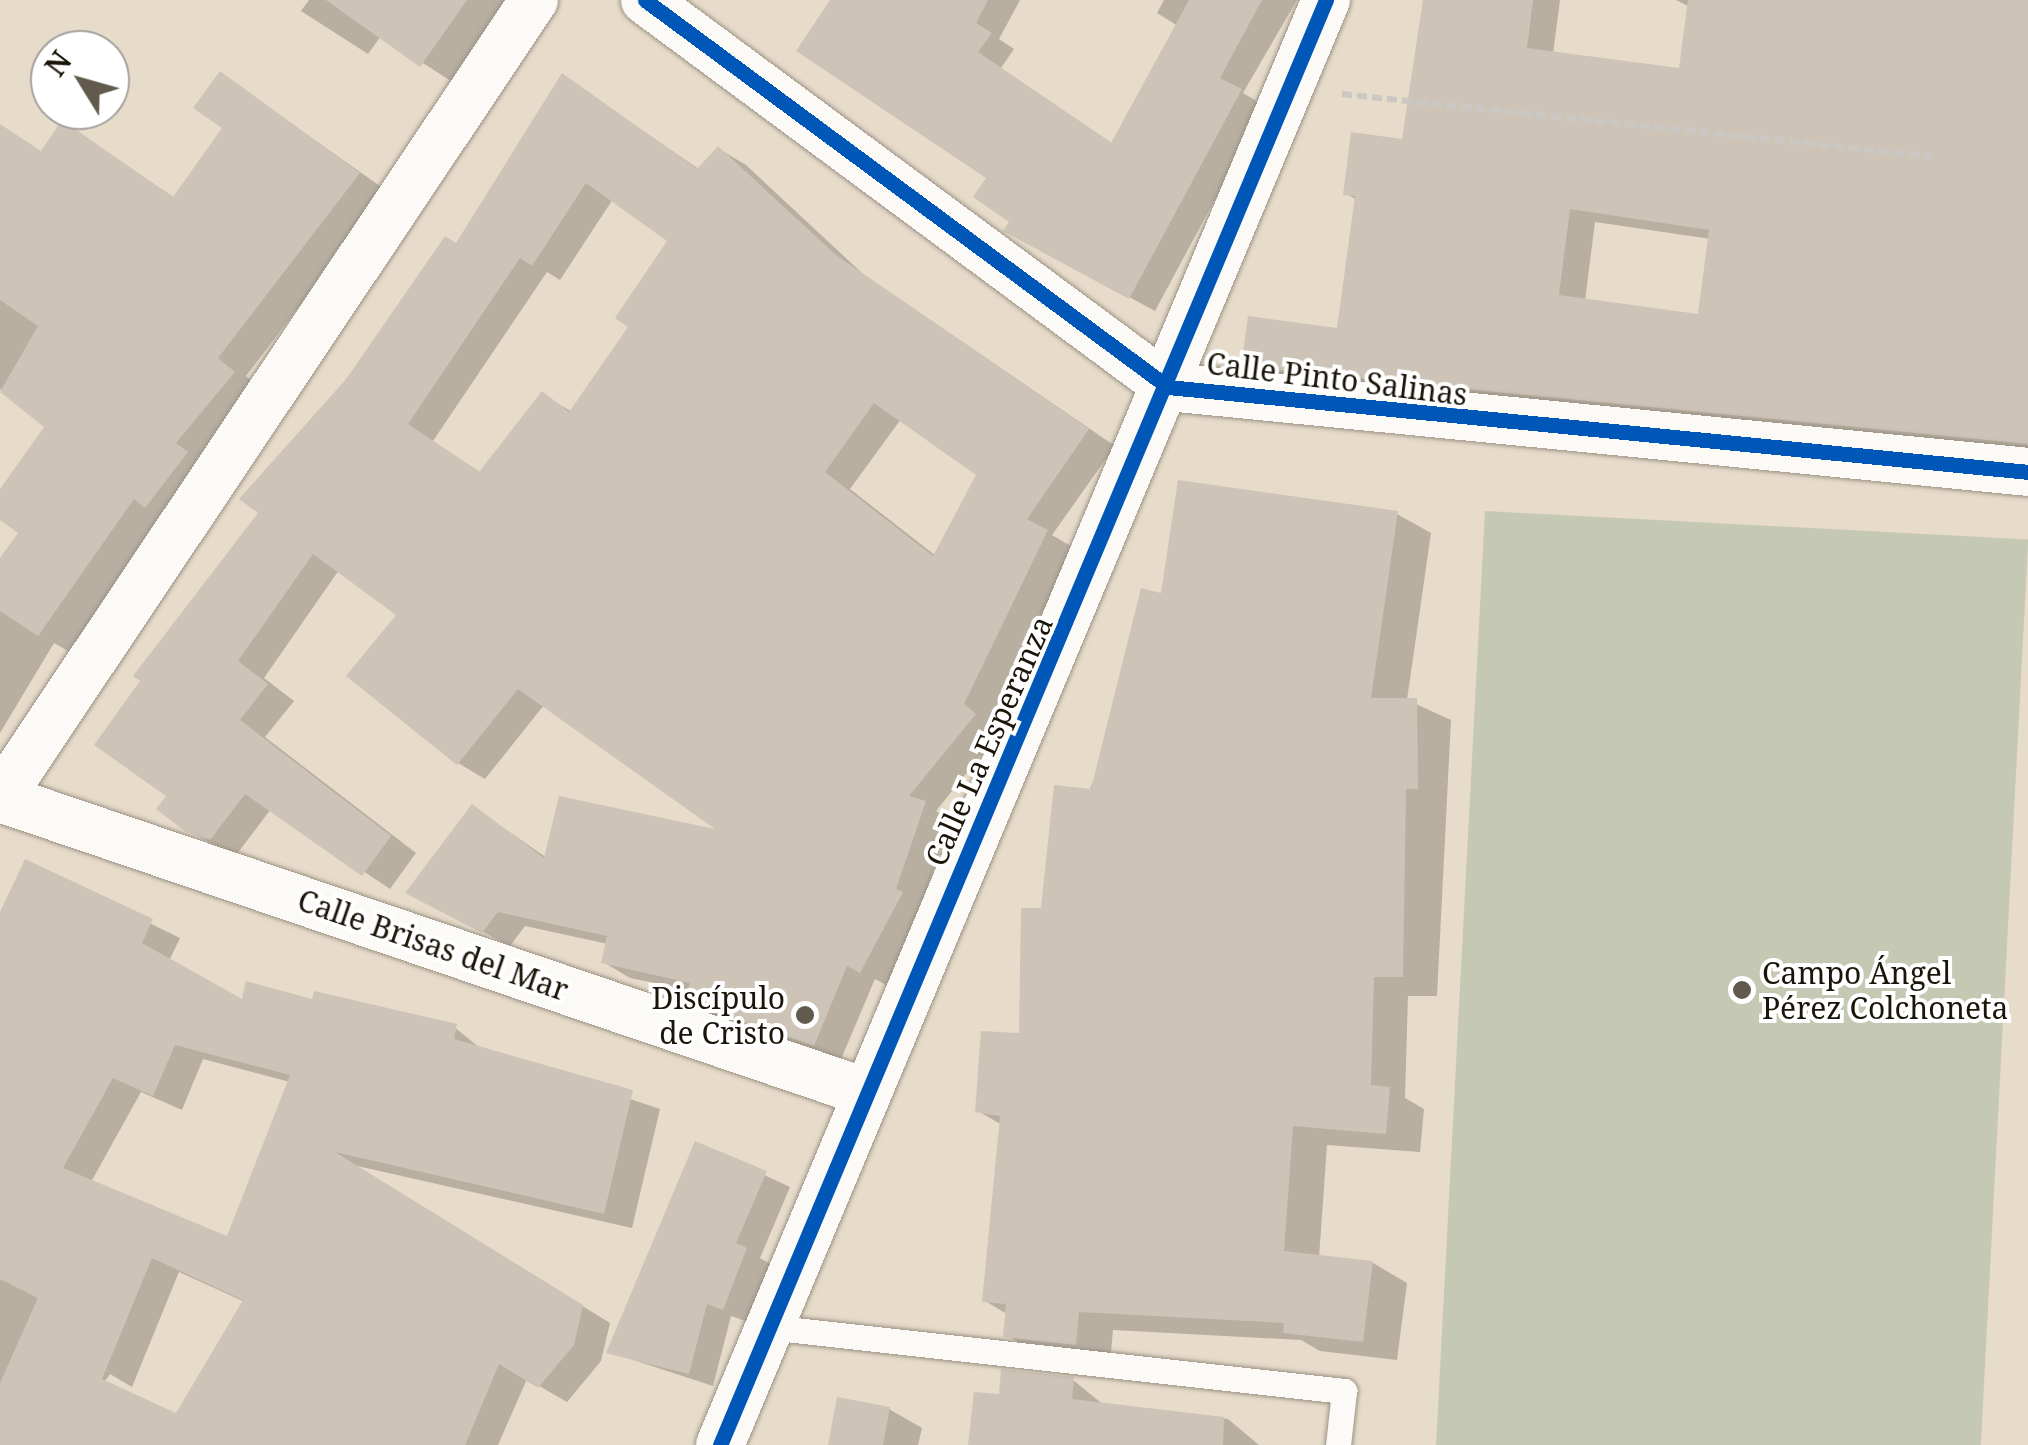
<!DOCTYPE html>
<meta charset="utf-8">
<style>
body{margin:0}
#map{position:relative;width:2028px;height:1445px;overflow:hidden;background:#e7dbca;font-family:"Noto Serif",serif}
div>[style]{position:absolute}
.green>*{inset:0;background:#c5c8b2;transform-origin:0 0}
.shadow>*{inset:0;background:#0003}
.building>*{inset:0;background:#cdc4b7}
.path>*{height:6px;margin-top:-3px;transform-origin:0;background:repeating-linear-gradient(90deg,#cbc8c3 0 10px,transparent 0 15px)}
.roads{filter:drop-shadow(0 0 2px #9b9184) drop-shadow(0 0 2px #9b9184)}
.lane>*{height:25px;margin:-12.5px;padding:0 12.5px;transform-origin:12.5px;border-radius:12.5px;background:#fbfaf7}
.street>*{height:48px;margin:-24px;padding:0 24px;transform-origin:24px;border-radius:24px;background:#fbfaf7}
.cycleway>*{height:15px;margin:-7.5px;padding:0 7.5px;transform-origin:7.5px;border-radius:7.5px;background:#0057b8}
.dots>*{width:28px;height:28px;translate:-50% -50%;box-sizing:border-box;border:5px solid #fff;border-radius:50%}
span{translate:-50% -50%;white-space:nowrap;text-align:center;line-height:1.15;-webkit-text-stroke:8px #fff;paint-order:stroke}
.street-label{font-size:30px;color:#1b1408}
.poi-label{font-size:30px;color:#1b1408}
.left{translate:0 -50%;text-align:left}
.right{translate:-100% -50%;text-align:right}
.north{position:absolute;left:30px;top:30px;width:100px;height:100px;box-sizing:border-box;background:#fff;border:2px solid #a4a19c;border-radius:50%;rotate:307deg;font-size:28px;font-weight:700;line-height:40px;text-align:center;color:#1b1408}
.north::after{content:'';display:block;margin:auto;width:35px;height:45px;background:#625a4c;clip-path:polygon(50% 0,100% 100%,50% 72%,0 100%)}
</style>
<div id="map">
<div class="green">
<div style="left:1485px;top:511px;width:544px;height:936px;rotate:3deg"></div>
</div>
<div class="shadow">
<div style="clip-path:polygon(309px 0,511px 0,454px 83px,381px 36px,368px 54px,301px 11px)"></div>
<div style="clip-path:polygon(833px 0,1020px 0,999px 39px,1014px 49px,1001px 68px,1113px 144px,1178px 26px,1157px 13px,1164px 0,1297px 0,1243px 93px,1265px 106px,1155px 311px,1031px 244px,989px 177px)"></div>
<div style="clip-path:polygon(evenodd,1439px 0,1560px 0,1553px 54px,1869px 96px,1676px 0,2028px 0,2028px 455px,1269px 380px,1244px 365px,1340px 330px,1357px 200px,1345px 193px,1404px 142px,1439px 0,1595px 222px,1711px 239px,1700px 317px,1585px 301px,1595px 222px)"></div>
<div style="clip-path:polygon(221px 74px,387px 191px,246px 376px,262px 390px,68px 651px,54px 643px,0 733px,0 563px,22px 532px,0 517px,0 494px,47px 426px,0 389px,0 125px,43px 153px,63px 124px,175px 198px,225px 128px)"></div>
<div style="clip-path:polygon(evenodd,563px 76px,700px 170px,719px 149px,746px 165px,863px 274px,1115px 446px,1052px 535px,1074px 548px,989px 721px,1001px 730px,936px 811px,951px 819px,921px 906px,888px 986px,875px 979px,841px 1059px,713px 1016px,687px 1000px,690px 990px,630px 978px,603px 962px,608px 944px,525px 926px,510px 946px,435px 907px,473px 807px,547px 858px,727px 834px,544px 705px,485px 779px,458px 763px,350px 676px,400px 615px,339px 570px,264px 678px,294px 701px,265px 737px,416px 853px,390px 889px,271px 809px,237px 854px,216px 846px,187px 830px,169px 795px,261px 512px,349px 379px,457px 246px,563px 76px,613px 199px,671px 240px,632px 327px,572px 412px,542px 394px,481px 473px,433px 441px,547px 272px,560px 280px,613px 199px,563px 76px,901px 419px,980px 475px,936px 556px,850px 489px,901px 419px)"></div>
<div style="clip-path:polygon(1397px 514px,1431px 533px,1407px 700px,1451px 720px,1437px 996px,1408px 996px,1405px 1098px,1424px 1109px,1420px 1152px,1327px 1145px,1319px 1258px,1373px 1263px,1407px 1283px,1397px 1360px,1320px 1351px,1301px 1340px,1113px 1330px,1110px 1363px,1040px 1355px,1006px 1335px,1007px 1314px,985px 1301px,1002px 1125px,978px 1111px,1021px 1036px,1044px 911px,1163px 596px)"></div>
<div style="clip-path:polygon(evenodd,26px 863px,180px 938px,169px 961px,243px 1002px,314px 1002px,453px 1026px,481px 1049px,660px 1109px,632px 1228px,353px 1165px,610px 1323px,601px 1361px,567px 1402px,527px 1379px,498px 1445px,226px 1445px,245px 1302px,179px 1272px,132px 1387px,110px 1374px,82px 1413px,122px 1445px,0 1445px,0 929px,26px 863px,203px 1059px,290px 1082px,228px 1239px,91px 1182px,141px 1092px,182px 1110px,203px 1059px)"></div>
<div style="clip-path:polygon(697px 1144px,790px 1187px,760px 1258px,770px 1264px,748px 1322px,731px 1316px,713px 1386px,609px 1352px)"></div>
<div style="clip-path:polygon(1073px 1380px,1105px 1406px,1228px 1419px,1259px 1445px,971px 1445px,1001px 1397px)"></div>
<div style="clip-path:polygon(889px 1409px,922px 1428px,918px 1445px,830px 1445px)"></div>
</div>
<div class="building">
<div style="clip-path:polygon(326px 0,467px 0,420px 67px)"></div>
<div style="clip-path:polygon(830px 0,988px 0,976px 23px,992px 33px,978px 52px,1111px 143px,1189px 0,1262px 0,1220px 78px,1242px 89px,1129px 299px,1003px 231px,1009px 222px,973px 197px,986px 178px,796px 51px)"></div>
<div style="clip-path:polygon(evenodd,1423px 0,1533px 0,1527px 48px,1679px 68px,1688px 0,2028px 0,2028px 444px,1241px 367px,1248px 316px,1337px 328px,1355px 196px,1343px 195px,1351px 132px,1402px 139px,1423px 0,1570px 209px,1709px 230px,1698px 314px,1559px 295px,1570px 209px)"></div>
<div style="clip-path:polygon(220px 71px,360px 173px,218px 358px,235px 372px,176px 443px,188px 452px,145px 508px,134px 499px,38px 636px,0 611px,0 558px,18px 533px,0 520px,0 489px,44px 427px,0 392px,38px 326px,0 300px,0 124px,41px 151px,62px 120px,173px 197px,222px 128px,193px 108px)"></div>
<div style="clip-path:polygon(evenodd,562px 73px,697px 169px,718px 146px,836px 255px,1089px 429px,1027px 519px,1048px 530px,964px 704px,976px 714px,909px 796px,926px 801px,896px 889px,903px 892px,860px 973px,847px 966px,814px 1046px,684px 1001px,690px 983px,601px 963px,607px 936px,498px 912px,482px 933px,405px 893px,472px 804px,544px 858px,559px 796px,715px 829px,518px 689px,457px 765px,346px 676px,396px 615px,313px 554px,238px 661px,268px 684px,240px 720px,391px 836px,362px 876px,245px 794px,210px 840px,186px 832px,156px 809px,166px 796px,94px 745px,140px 681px,133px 676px,258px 513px,239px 499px,347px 378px,445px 236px,456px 243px,562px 73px,586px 183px,667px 241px,615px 318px,628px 327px,569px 412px,542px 391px,479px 472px,408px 424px,520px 258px,532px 266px,586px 183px,562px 73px,874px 403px,976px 475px,933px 556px,825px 472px,874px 403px)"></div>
<div style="clip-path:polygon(1178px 480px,1398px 511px,1371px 698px,1417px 698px,1418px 789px,1406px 789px,1403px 977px,1374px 977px,1371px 1085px,1390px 1087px,1386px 1134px,1293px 1126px,1284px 1251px,1373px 1261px,1363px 1342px,1283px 1333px,1284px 1323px,1079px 1312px,1076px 1345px,1003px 1337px,1006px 1304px,982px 1302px,1000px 1116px,975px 1112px,981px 1031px,1019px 1033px,1021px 908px,1041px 908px,1054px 785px,1091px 789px,1141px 588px,1161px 593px)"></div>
<div style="clip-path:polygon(evenodd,25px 859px,153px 919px,142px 943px,242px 999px,246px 981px,312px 999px,314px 991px,457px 1024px,454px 1039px,633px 1090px,604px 1214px,335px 1152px,583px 1305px,574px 1345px,538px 1388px,499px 1364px,465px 1445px,0 1445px,0 1383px,38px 1298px,0 1279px,0 912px,25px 859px,175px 1045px,290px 1075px,227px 1236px,63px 1168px,113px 1078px,153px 1096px,175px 1045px,25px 859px,152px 1258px,243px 1300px,176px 1413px,102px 1379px,152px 1258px)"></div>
<div style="clip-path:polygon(695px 1141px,767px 1171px,736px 1243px,747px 1248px,723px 1310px,707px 1304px,689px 1374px,606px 1353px)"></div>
<div style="clip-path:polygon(1001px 1369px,1074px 1377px,1072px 1399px,1224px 1417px,1223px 1445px,968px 1445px,974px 1392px,999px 1394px)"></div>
<div style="clip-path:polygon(837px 1397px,890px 1407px,883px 1445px,828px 1445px)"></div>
</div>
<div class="path">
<div style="left:1342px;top:94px;width:597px;rotate:6.05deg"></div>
</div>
<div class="roads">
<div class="lane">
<div style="left:768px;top:1327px;width:580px;rotate:6.34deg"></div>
<div style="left:1344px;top:1391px;width:54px;rotate:96.3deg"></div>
</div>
<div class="street">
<div style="left:645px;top:0;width:651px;rotate:36.5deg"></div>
<div style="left:1168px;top:387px;width:864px;rotate:5.64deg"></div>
<div style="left:0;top:798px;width:960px;rotate:-56.21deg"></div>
<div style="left:0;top:798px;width:914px;rotate:18.77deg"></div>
<div style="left:720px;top:1445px;width:1567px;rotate:-67.25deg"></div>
</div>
</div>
<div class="cycleway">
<div style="left:645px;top:0;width:651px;rotate:36.5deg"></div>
<div style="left:1168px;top:387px;width:864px;rotate:5.64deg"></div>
<div style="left:720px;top:1445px;width:1567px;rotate:-67.25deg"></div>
</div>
<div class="dots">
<div style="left:1742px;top:990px;background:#625a4c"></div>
<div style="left:805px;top:1015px;background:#625a4c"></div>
</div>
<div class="street-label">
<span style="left:1337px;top:379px;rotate:7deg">Calle Pinto Salinas</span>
<span style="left:989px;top:741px;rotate:-66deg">Calle La Esperanza</span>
<span style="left:433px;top:945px;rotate:19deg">Calle Brisas del Mar</span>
</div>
<div class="poi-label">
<span class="left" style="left:1762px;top:990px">Campo Ángel<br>Pérez Colchoneta</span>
<span class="right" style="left:785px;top:1015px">Discípulo<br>de Cristo</span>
</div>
<div class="north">N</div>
</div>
